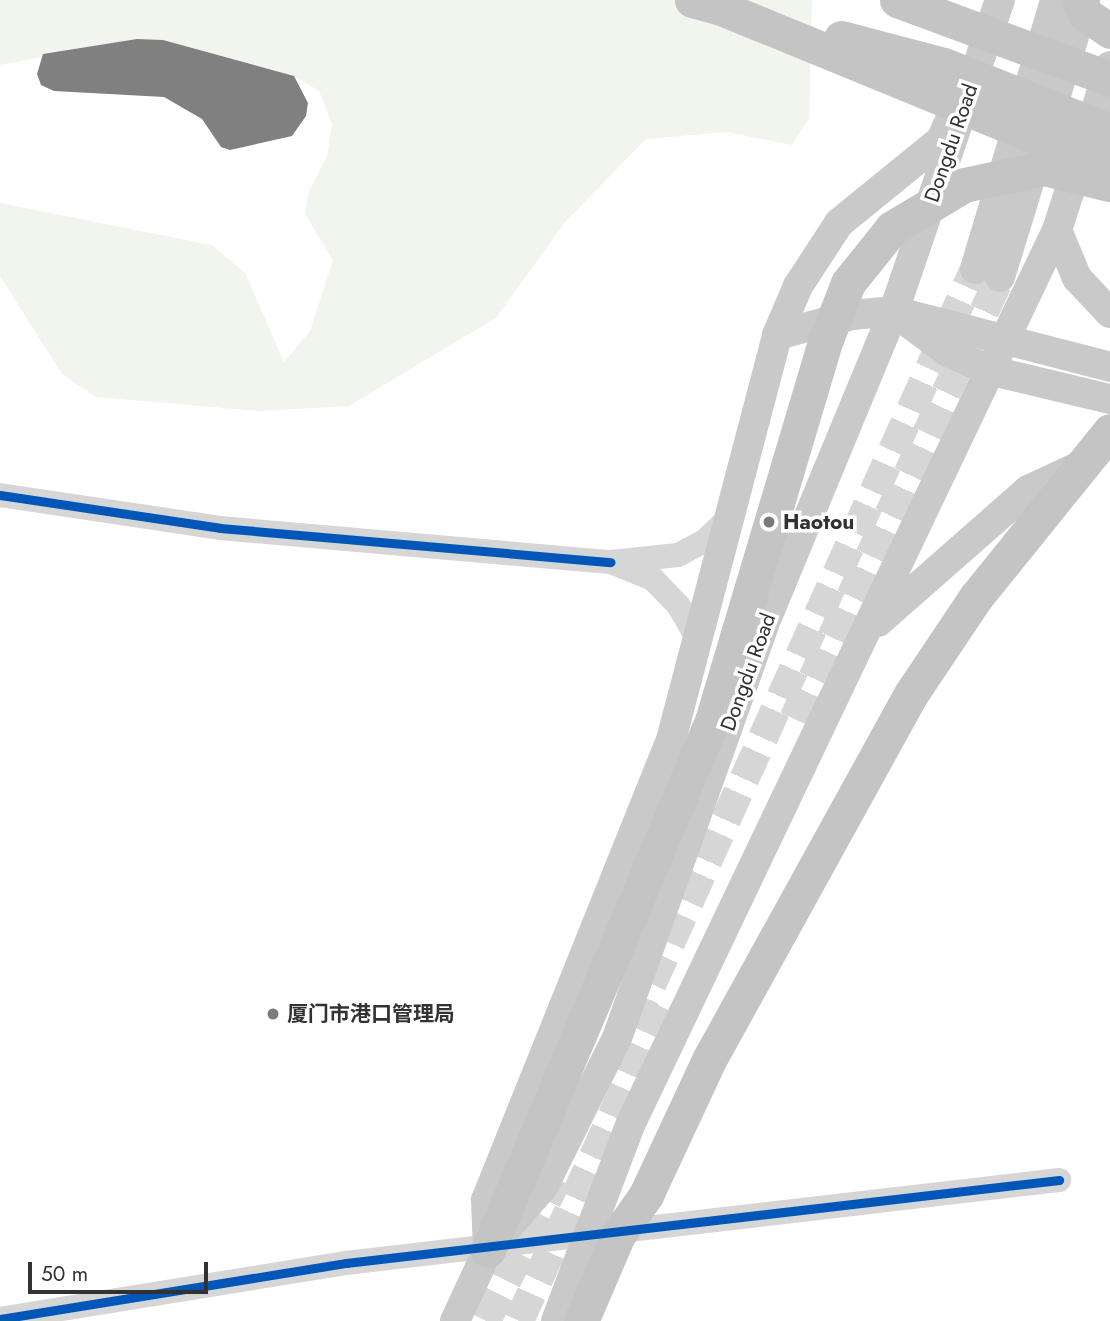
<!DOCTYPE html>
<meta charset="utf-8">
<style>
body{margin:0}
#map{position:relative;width:1110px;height:1321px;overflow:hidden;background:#fff;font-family:Jost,"Noto Sans SC",sans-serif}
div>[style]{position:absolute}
.green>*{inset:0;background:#f1f5ed}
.building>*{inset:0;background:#808080}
.major-tunnel>*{height:30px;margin-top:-15px;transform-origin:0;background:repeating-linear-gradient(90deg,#d6d6d6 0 30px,transparent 0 45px)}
.minor>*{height:24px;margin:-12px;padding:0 12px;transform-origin:12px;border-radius:12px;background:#d6d6d6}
.major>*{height:30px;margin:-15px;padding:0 15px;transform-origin:15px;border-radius:15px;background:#c9c9c9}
.highway>*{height:35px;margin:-17.5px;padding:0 17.5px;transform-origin:17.5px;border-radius:17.5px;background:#c4c4c4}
.highway-bridge>*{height:35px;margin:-17.5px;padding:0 17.5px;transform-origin:17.5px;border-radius:17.5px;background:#c4c4c4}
.cycleway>*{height:9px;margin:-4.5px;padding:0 4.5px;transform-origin:4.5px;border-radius:4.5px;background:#0057b8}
.dots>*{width:19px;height:19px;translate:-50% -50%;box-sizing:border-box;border:4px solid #fff;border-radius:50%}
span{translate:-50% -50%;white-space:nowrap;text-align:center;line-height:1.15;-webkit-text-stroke:7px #fff;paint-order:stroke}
.street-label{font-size:21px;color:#323232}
.poi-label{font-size:21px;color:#323232;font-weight:700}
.left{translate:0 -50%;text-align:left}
.scale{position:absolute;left:28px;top:1262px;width:180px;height:32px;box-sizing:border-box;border:4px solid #323232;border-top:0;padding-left:9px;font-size:21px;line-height:24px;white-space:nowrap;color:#323232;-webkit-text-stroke:5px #fff;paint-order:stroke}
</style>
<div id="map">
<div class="green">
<div style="clip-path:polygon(0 0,812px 0,809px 119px,792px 145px,727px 132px,646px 139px,565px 222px,496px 318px,349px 406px,260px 411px,96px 397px,62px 374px,0 276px,0 203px,212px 245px,245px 273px,284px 362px,310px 331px,333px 260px,305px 214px,308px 193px,327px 156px,332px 124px,319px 91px,294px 76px,163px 40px,137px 39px,0 65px)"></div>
</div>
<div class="building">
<div style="clip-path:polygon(137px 39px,163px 40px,294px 76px,308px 103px,306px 116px,292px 136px,230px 150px,221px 147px,202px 119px,164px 97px,54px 91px,41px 85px,37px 74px,43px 54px)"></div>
</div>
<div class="major-tunnel">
<div style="left:794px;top:719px;width:488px;rotate:-65deg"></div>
<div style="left:633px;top:1025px;width:830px;rotate:-65.66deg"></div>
<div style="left:486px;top:1321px;width:159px;rotate:-63.4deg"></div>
<div style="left:519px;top:1321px;width:349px;rotate:-65.5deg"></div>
</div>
<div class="minor">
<div style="left:0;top:495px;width:222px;rotate:8.5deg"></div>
<div style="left:220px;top:528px;width:392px;rotate:5deg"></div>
<div style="left:699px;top:641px;width:42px;rotate:-120.3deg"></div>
<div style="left:678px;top:605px;width:36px;rotate:-134deg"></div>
<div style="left:653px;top:579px;width:45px;rotate:-158deg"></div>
<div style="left:611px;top:562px;width:67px;rotate:-6deg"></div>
<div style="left:678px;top:555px;width:32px;rotate:-28deg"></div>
<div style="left:706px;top:540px;width:35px;rotate:-44deg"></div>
<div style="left:0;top:1319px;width:351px;rotate:-9.2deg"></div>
<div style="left:346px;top:1263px;width:718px;rotate:-6.64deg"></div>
</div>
<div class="major">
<div style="left:1057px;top:230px;width:52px;rotate:67.4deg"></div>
<div style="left:1077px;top:278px;width:48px;rotate:46.7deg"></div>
<div style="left:975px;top:269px;width:281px;rotate:-73.4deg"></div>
<div style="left:1000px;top:277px;width:290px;rotate:-72.9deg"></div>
<div style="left:902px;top:318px;width:57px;rotate:36.5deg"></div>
<div style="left:948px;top:352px;width:44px;rotate:24.2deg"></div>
<div style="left:988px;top:370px;width:125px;rotate:13.4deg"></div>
<div style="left:777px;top:335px;width:78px;rotate:-14.9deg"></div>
<div style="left:852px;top:315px;width:42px;rotate:-5.4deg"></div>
<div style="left:894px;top:311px;width:223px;rotate:14.5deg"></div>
<div style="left:878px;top:622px;width:200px;rotate:-41.3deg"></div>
<div style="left:1028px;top:490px;width:62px;rotate:-24.9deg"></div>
<div style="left:488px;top:1250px;width:50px;rotate:-92.3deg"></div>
<div style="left:486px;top:1200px;width:496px;rotate:-68.1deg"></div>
<div style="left:671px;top:740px;width:419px;rotate:-75.3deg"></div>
<div style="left:777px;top:335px;width:53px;rotate:-66.8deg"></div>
<div style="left:798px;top:286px;width:75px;rotate:-56.9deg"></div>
<div style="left:839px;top:223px;width:132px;rotate:-39.1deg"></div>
<div style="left:941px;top:140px;width:20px;rotate:-66deg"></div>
<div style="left:455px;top:1321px;width:78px;rotate:-65.1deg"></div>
<div style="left:488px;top:1250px;width:84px;rotate:-48.9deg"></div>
<div style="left:543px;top:1187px;width:166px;rotate:-63.6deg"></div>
<div style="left:617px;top:1038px;width:449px;rotate:-70.4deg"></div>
<div style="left:768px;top:615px;width:329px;rotate:-67.5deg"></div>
<div style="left:894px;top:311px;width:329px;rotate:-71.2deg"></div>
<div style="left:556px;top:1321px;width:212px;rotate:-69.3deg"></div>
<div style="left:631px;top:1123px;width:989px;rotate:-64.5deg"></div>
<div style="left:1057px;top:230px;width:172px;rotate:-72.1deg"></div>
</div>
<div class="highway">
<div style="left:692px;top:0;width:28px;rotate:15deg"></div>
<div style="left:488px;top:1250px;width:574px;rotate:-67.05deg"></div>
<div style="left:581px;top:1321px;width:94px;rotate:-66.7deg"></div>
<div style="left:618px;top:1235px;width:49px;rotate:-55deg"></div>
<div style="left:646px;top:1195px;width:151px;rotate:-65deg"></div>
<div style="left:710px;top:1058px;width:416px;rotate:-61.1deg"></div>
</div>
<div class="highway-bridge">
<div style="left:897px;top:0;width:227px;rotate:20.3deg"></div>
<div style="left:1078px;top:0;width:16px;rotate:63deg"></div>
<div style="left:1085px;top:14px;width:30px;rotate:34deg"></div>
<div style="left:719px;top:7px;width:419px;rotate:22.3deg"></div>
<div style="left:841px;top:38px;width:106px;rotate:14.7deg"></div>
<div style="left:944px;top:65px;width:179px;rotate:21.7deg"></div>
<div style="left:911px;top:694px;width:117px;rotate:-56.2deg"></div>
<div style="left:976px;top:597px;width:213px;rotate:-51.1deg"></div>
<div style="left:712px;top:721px;width:395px;rotate:-73.4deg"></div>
<div style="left:825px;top:342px;width:63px;rotate:-68.7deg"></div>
<div style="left:848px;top:283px;width:70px;rotate:-51.3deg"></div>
<div style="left:892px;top:228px;width:84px;rotate:-30.8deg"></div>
<div style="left:964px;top:185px;width:82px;rotate:-12deg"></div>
<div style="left:1044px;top:168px;width:67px;rotate:13.8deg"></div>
</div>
<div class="cycleway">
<div style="left:0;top:495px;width:222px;rotate:8.5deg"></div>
<div style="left:220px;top:528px;width:392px;rotate:5deg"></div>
<div style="left:0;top:1319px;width:351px;rotate:-9.2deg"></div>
<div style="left:346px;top:1263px;width:718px;rotate:-6.64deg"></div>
</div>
<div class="dots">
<div style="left:769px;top:522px;background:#7a7a7a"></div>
<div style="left:273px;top:1014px;background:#7a7a7a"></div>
</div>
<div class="street-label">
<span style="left:951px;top:143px;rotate:-71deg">Dongdu Road</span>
<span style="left:748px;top:672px;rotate:-70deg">Dongdu Road</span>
</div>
<div class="poi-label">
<span class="left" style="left:783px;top:522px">Haotou</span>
<span class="left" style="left:287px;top:1014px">厦门市港口管理局</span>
</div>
<div class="scale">50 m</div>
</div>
